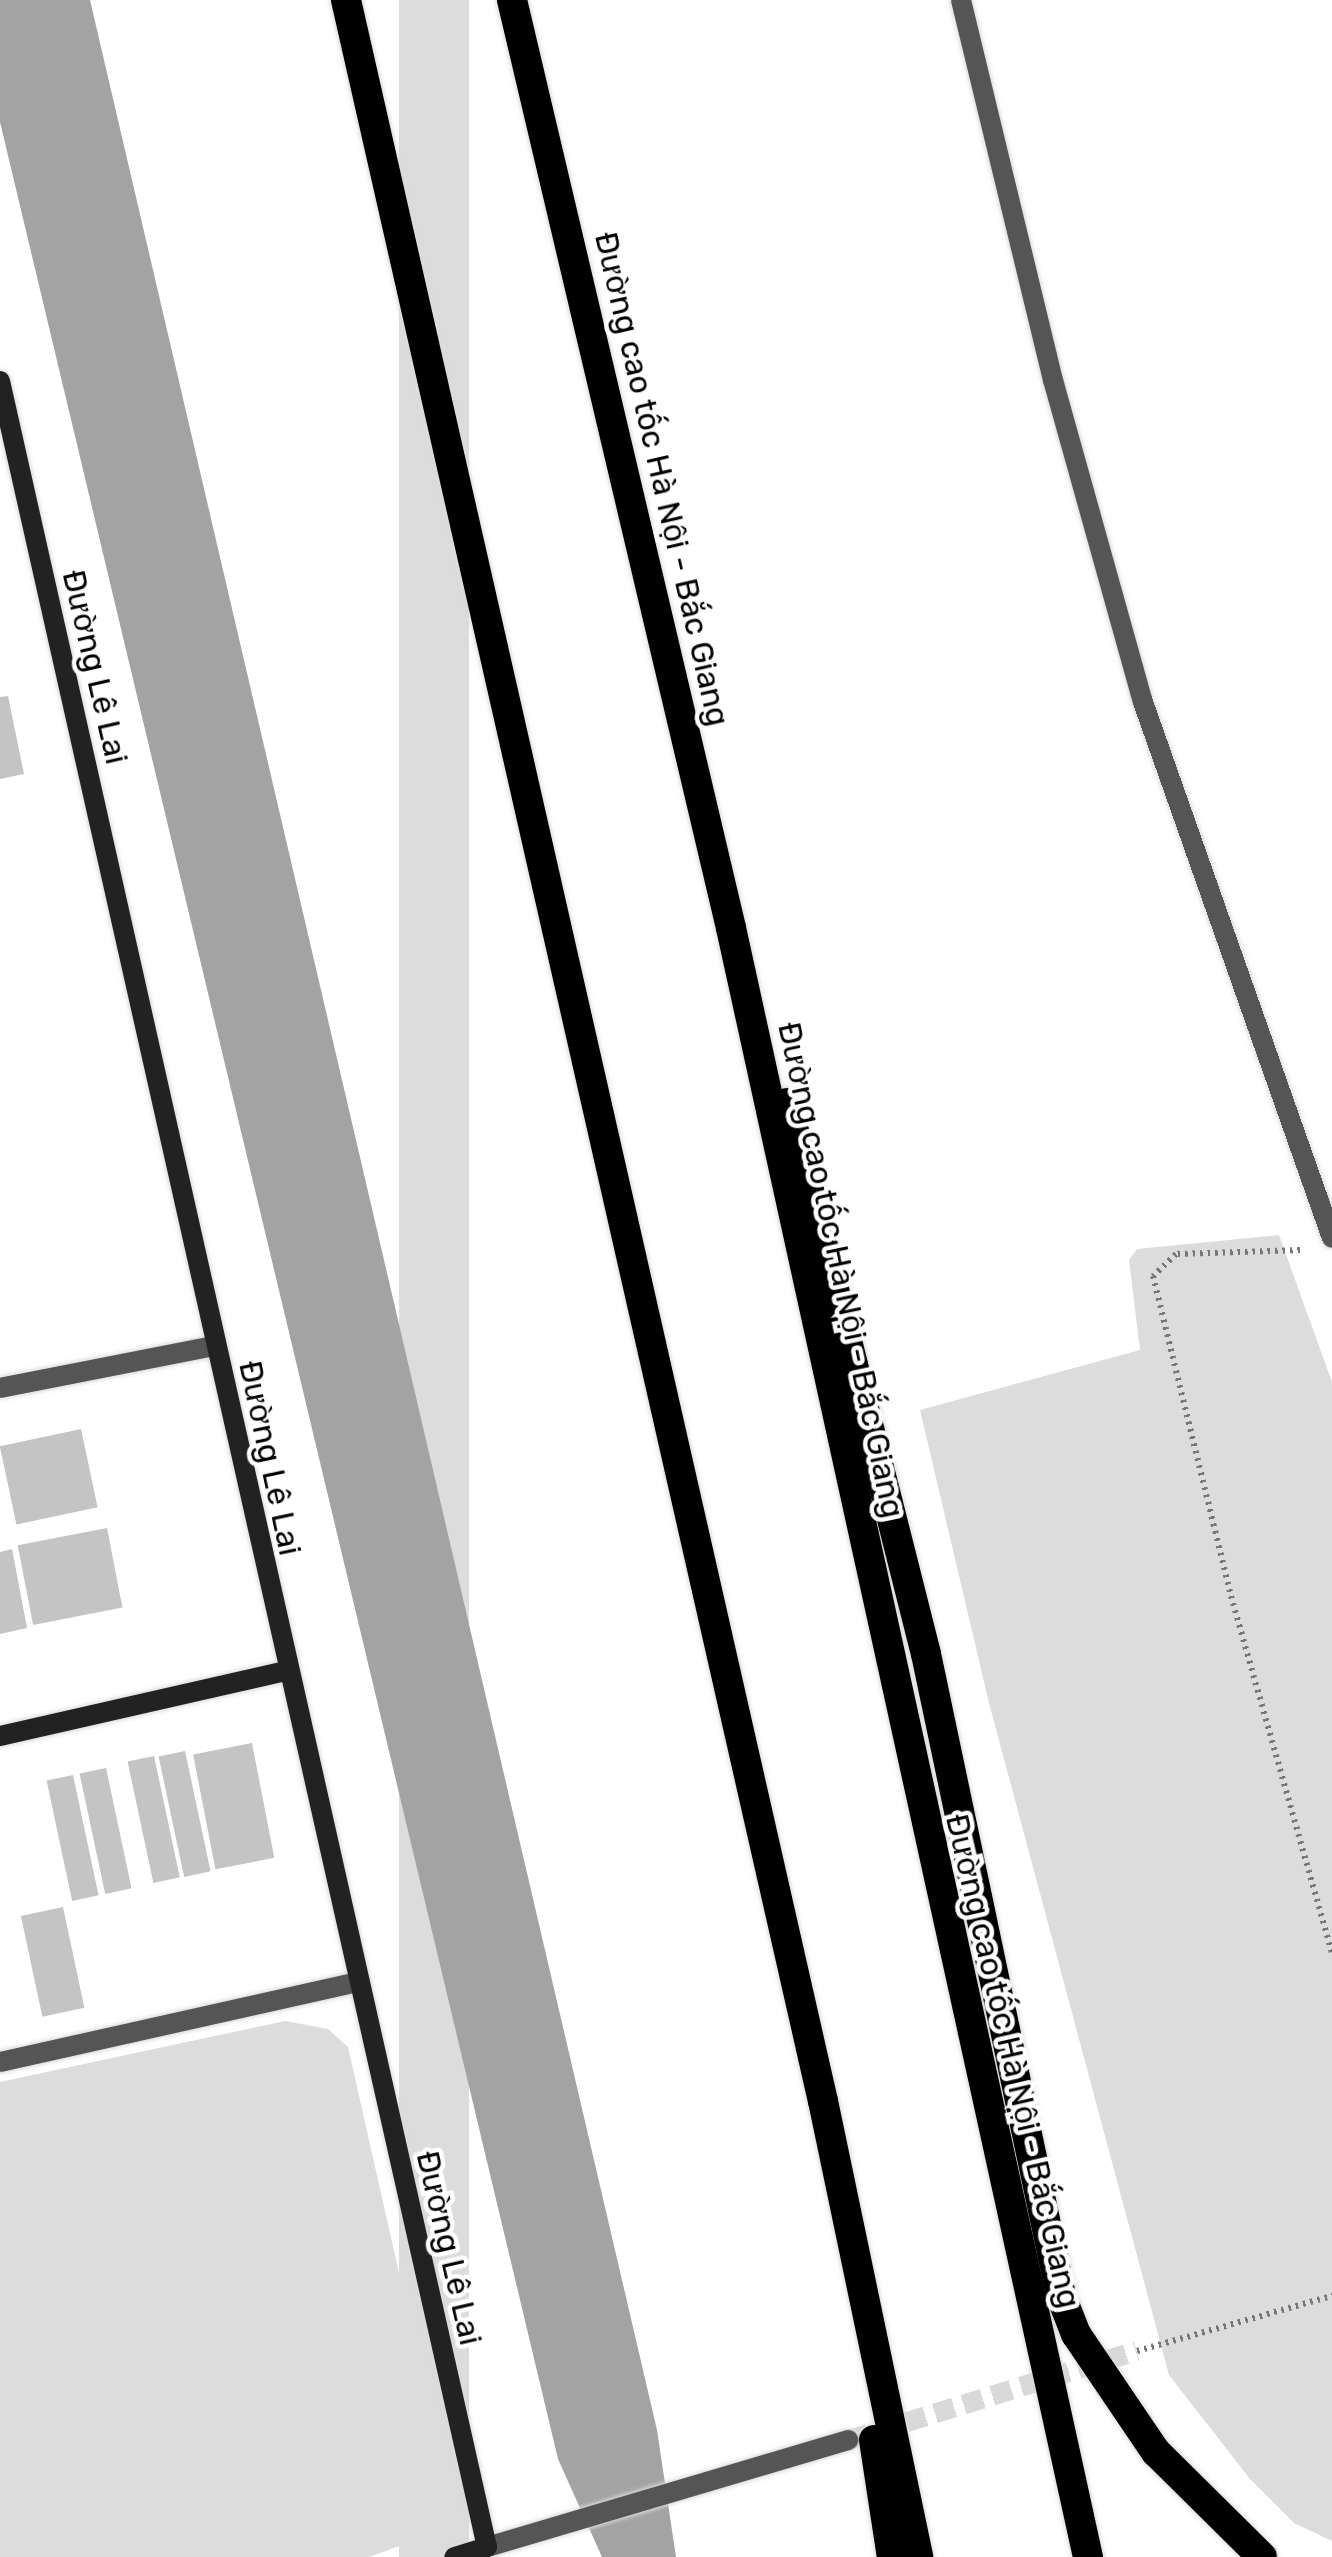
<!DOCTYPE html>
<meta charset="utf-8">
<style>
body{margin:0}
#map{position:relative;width:1332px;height:2557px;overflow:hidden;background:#fff;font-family:Rubik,sans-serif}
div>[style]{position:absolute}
.green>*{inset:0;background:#dcdcdc;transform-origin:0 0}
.water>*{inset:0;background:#a3a3a3}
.building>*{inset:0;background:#c4c4c4;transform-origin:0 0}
.street-tunnel>*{height:20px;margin-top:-10px;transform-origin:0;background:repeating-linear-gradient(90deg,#d9d9d9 0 20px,transparent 0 30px)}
.path>*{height:6px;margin-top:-3px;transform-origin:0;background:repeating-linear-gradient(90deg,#777 0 2.5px,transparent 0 7.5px)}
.roads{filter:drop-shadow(0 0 2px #dbdbdb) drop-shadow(0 0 2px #dbdbdb)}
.street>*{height:20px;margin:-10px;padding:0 10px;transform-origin:10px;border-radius:10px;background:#555}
.secondary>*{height:20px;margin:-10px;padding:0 10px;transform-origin:10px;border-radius:10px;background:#222}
.highway>*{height:30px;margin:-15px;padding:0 15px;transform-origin:15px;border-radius:15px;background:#000}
span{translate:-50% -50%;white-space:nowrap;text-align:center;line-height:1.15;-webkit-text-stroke:9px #fff;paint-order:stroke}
.street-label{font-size:32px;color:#000}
</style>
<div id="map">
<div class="green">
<div style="left:399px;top:0;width:70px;height:2618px"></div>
<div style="clip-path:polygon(1279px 1235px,1332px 1382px,1332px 2541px,1294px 2523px,1250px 2479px,1169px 2375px,989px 1703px,920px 1410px,1140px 1350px,1129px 1260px,1137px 1249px)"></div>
<div style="clip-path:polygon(285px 2021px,328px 2029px,348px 2047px,443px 2468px,446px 2487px,435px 2515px,419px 2539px,369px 2557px,0 2557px,0 2082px)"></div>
</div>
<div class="water">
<div style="clip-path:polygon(0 0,90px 0,657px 2430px,676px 2557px,602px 2557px,558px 2459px,0 122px)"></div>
</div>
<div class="building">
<div style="clip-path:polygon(8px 696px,24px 774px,0 779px,0 697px)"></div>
<div style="left:81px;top:1429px;width:80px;height:83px;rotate:78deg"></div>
<div style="left:107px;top:1528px;width:81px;height:91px;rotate:79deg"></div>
<div style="clip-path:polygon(12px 1549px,27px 1628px,0 1634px,0 1552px)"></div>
<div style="left:252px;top:1743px;width:117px;height:60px;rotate:79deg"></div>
<div style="left:185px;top:1751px;width:123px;height:27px;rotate:78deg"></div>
<div style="left:154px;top:1756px;width:124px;height:27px;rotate:78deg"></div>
<div style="left:106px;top:1768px;width:123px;height:27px;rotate:78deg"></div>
<div style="left:73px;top:1775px;width:123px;height:27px;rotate:78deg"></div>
<div style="left:63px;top:1907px;width:103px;height:43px;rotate:78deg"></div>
</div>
<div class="street-tunnel">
<div style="left:849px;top:2440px;width:301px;rotate:-17.2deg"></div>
</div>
<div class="path">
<div style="left:1300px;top:1250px;width:124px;rotate:178.2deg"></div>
<div style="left:1176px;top:1254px;width:32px;rotate:136deg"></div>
<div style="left:1153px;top:1276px;width:329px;rotate:76.3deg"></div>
<div style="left:1231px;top:1596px;width:371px;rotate:74.2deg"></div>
<div style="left:1137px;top:2351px;width:203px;rotate:-15.8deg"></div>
</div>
<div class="roads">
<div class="street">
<div style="left:961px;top:0;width:391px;rotate:76.4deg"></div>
<div style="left:1053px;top:380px;width:334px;rotate:74.4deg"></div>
<div style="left:1143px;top:702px;width:568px;rotate:70.58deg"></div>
<div style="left:0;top:1388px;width:219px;rotate:-11.1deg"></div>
<div style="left:0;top:2062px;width:367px;rotate:-12.6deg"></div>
<div style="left:487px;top:2547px;width:377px;rotate:-16.5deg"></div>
</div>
<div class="secondary">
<div style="left:0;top:381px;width:2220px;rotate:77.33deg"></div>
<div style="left:487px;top:2547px;width:34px;rotate:163deg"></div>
<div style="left:0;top:1736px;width:293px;rotate:-12.8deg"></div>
</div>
<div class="highway">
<div style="left:346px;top:0;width:2154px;rotate:77.21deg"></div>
<div style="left:823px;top:2101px;width:466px;rotate:78.2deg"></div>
<div style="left:512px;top:0;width:953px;rotate:76.72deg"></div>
<div style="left:731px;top:928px;width:1668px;rotate:77.64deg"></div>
<div style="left:787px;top:1103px;width:568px;rotate:75.84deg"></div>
<div style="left:926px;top:1654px;width:656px;rotate:78.12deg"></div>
<div style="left:1061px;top:2296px;width:41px;rotate:68.5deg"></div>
<div style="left:1076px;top:2334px;width:143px;rotate:55.9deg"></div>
<div style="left:1156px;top:2452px;width:149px;rotate:44.7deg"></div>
<div style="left:874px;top:2440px;width:118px;rotate:81.3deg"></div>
</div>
</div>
<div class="street-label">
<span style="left:662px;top:479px;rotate:77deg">Đường cao tốc Hà Nội - Bắc Giang</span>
<span style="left:95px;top:667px;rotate:77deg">Đường Lê Lai</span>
<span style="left:841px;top:1270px;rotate:78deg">Đường cao tốc Hà Nội - Bắc Giang</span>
<span style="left:270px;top:1458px;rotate:78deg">Đường Lê Lai</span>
<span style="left:1013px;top:2061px;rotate:77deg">Đường cao tốc Hà Nội - Bắc Giang</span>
<span style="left:449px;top:2248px;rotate:77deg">Đường Lê Lai</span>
</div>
</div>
